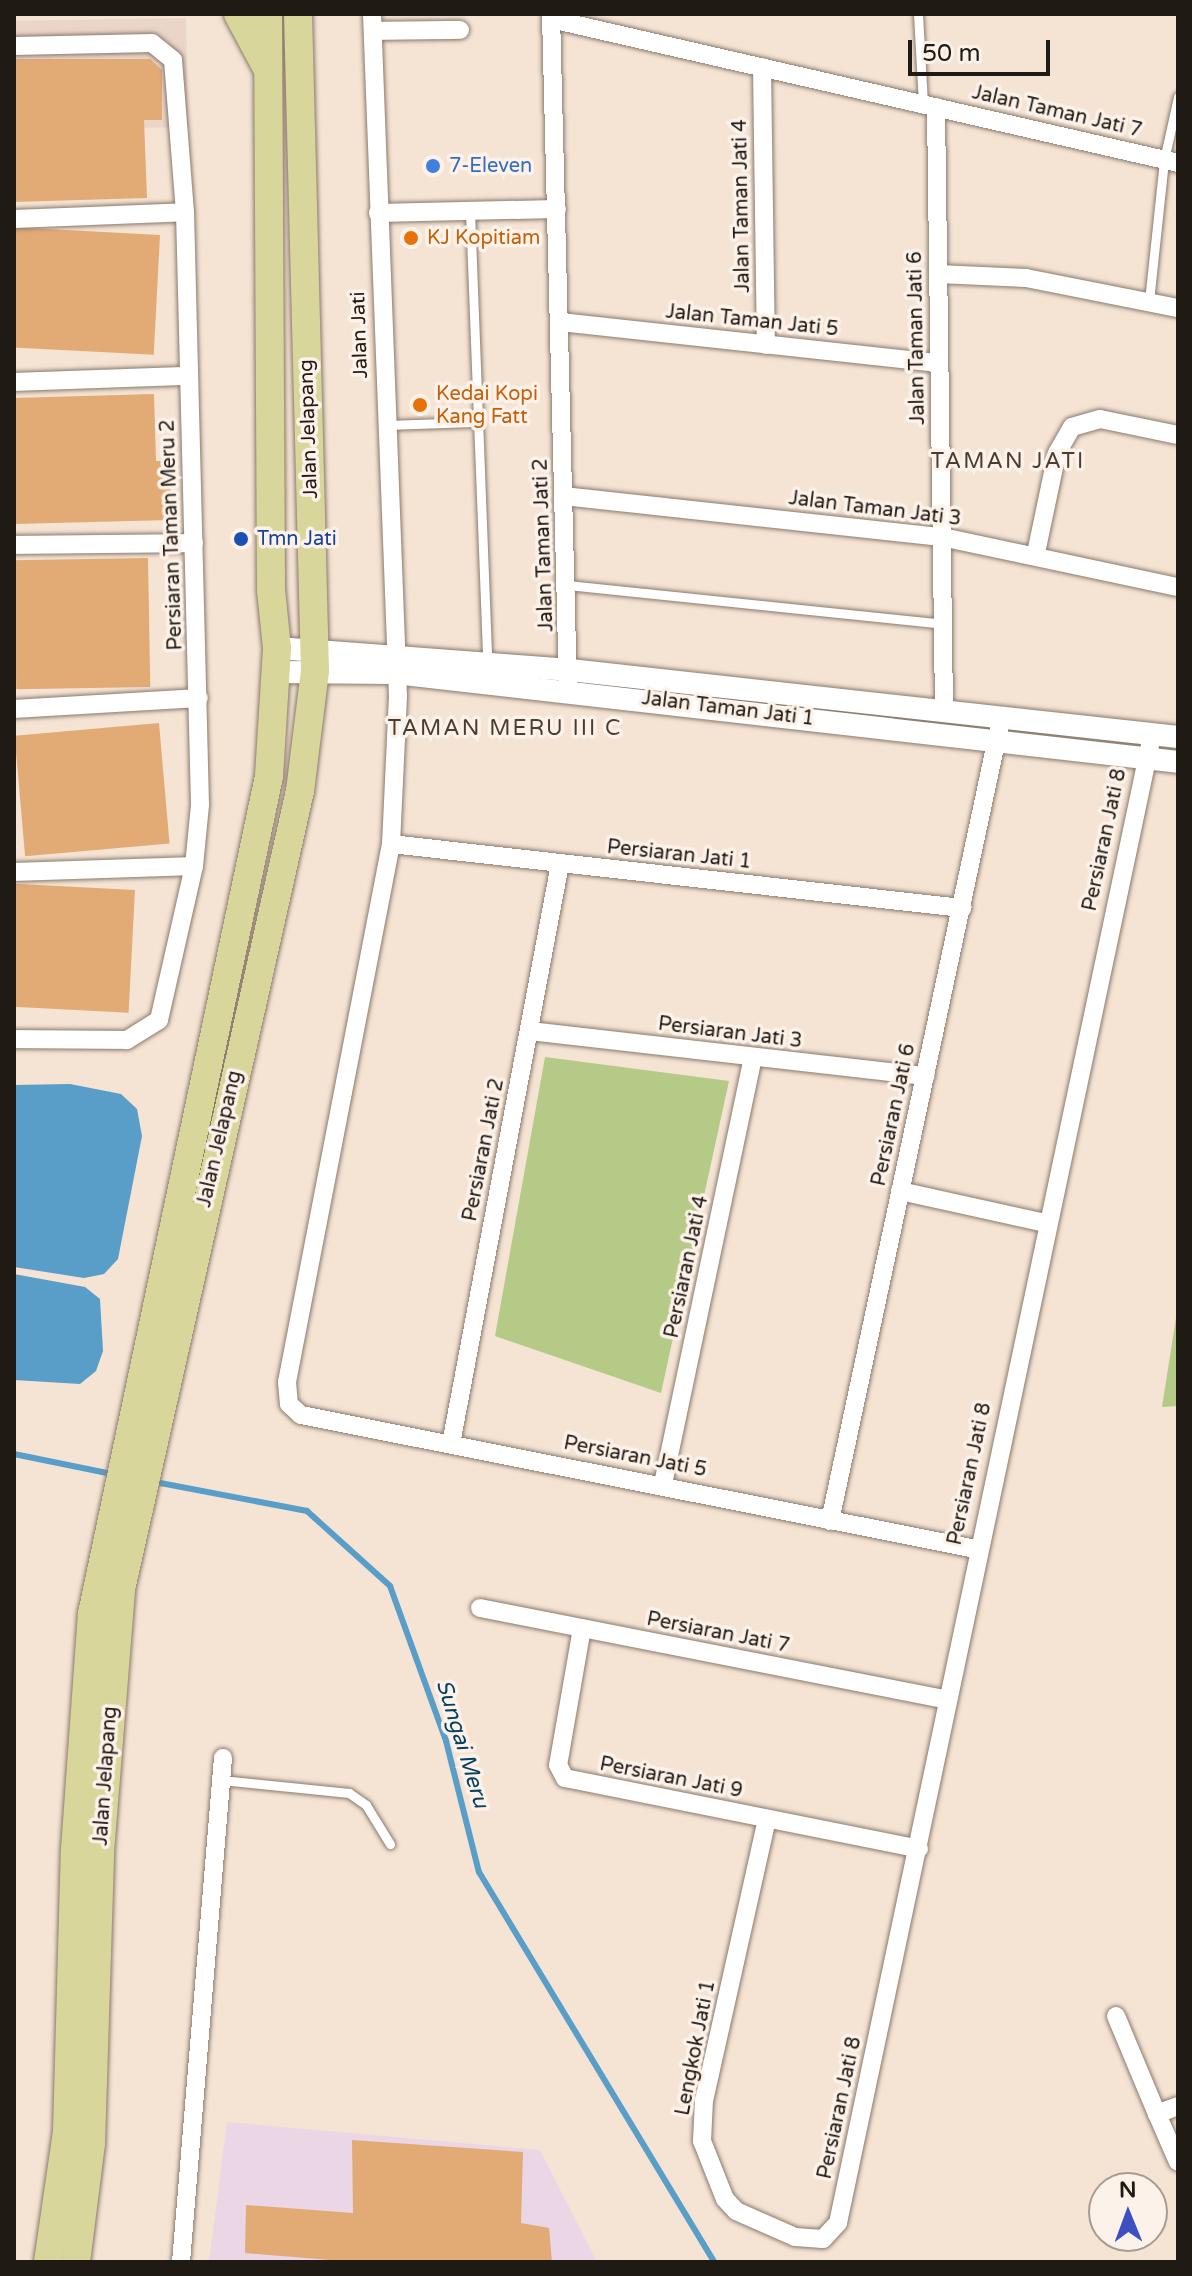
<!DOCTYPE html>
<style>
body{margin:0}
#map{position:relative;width:1192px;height:2276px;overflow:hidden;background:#f5e4d4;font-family:"Varela Round",sans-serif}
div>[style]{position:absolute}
.commercial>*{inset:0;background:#ebd4c8;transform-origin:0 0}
.industrial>*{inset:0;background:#ead6e5}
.green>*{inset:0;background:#b4ca86}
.water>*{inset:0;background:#589ec8}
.stream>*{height:6px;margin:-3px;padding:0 3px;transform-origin:3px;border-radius:3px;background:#589ec8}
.building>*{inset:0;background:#e2ab76;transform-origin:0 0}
.roads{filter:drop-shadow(0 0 2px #8a7a6c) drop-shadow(0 0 2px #8a7a6c)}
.service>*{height:9px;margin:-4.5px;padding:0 4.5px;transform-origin:4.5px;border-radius:4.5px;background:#fff}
.minor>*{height:18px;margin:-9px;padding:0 9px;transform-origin:9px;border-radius:9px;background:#fff}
.tertiary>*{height:22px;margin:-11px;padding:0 11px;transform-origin:11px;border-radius:11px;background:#fff}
.primary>*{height:28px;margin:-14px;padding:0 14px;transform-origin:14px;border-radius:14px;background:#d8d69a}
.dots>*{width:22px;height:22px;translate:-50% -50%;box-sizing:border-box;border:4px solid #fdf2e9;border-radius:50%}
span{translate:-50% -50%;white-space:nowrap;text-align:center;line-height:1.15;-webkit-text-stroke:7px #fdf2e9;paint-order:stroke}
.street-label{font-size:20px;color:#201a14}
.shop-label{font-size:20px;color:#366cbe}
.left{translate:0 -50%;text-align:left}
.food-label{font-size:20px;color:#c56008}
.transit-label{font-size:20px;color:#164399}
.neighbourhood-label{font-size:22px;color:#4b3d31;letter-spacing:2px}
.water-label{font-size:22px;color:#04415e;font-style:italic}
.frame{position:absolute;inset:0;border:16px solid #201a14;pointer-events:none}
.north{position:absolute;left:1088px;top:2172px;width:80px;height:80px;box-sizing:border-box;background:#fdf2e9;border:2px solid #a59c94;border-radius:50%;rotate:359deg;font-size:22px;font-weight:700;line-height:32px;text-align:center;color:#201a14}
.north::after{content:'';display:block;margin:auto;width:28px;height:36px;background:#3e4fc2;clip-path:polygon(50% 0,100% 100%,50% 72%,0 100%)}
.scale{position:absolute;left:908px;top:40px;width:142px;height:36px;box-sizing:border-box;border:4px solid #201a14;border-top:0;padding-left:10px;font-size:24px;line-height:28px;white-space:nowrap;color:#201a14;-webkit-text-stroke:6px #fdf2e9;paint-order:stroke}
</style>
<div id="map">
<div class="commercial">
<div style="left:186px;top:18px;width:109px;height:172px;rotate:89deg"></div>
</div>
<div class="industrial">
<div style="clip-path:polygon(227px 2122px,540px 2150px,597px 2262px,209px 2262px)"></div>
</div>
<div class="green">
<div style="clip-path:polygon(545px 1057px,729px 1081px,661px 1393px,495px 1336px)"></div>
<div style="clip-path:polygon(1178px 1305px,1178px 1406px,1162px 1407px)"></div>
</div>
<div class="water">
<div style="clip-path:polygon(70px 1084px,121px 1094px,137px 1109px,142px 1136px,118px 1259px,104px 1274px,84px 1278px,14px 1267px,14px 1085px)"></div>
<div style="clip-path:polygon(14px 1274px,85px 1287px,100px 1299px,103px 1351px,96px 1371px,80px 1384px,14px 1380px)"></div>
</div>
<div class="stream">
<div style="left:14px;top:1454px;width:100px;rotate:11.5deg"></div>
<div style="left:155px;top:1482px;width:155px;rotate:10.8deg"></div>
<div style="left:307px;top:1511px;width:112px;rotate:42.1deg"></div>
<div style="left:390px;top:1586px;width:165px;rotate:70.1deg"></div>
<div style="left:446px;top:1741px;width:135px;rotate:75.9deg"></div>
<div style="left:479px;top:1872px;width:455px;rotate:58.9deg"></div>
</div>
<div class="building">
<div style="clip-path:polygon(14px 59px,150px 59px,162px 70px,162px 120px,144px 120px,147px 198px,14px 202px)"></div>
<div style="left:160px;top:235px;width:120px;height:146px;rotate:93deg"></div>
<div style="clip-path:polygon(154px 394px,156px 461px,170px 461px,171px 520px,14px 524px,14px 398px)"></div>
<div style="left:148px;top:558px;width:129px;height:134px;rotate:89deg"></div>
<div style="left:159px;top:723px;width:121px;height:145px;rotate:85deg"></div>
<div style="left:135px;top:890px;width:123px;height:121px;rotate:93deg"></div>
<div style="clip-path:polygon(352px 2140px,523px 2152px,521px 2223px,549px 2228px,552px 2262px,355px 2262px,245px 2253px,246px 2205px,353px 2213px)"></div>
</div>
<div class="roads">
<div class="service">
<div style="left:918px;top:14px;width:90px;rotate:86.8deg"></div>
<div style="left:470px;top:211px;width:452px;rotate:87.8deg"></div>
<div style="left:1149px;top:301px;width:142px;rotate:-83.9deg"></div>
<div style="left:1164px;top:160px;width:65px;rotate:-77.5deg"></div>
<div style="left:385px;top:425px;width:90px;rotate:-1.9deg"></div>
<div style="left:567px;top:585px;width:378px;rotate:5.9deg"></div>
<div style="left:221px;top:1780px;width:129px;rotate:5.8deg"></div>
<div style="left:349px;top:1793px;width:21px;rotate:35deg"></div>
<div style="left:366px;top:1805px;width:46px;rotate:58.4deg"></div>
</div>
<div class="minor">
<div style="left:372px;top:14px;width:682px;rotate:87.82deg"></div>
<div style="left:398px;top:696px;width:148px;rotate:92.7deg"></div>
<div style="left:391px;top:844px;width:548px;rotate:100.94deg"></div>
<div style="left:287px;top:1382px;width:22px;rotate:85deg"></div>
<div style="left:289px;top:1404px;width:16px;rotate:43deg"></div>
<div style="left:301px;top:1415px;width:688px;rotate:11.23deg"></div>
<div style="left:551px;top:14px;width:676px;rotate:88.56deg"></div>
<div style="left:551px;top:19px;width:643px;rotate:12.93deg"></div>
<div style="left:373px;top:31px;width:87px;rotate:-0.7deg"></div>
<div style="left:14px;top:46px;width:138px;rotate:-1.2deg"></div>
<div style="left:152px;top:43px;width:27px;rotate:39deg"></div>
<div style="left:173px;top:60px;width:152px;rotate:85.5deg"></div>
<div style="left:185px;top:212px;width:593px;rotate:88.55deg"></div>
<div style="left:200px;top:805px;width:61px;rotate:95.6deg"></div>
<div style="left:194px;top:866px;width:158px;rotate:102.8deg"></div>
<div style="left:159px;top:1020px;width:38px;rotate:148deg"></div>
<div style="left:127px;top:1040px;width:113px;rotate:-179.5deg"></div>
<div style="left:762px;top:67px;width:278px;rotate:89.2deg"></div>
<div style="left:936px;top:107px;width:605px;rotate:89.24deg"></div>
<div style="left:378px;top:213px;width:179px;rotate:-1.3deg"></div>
<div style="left:14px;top:219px;width:171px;rotate:-2.3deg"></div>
<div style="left:938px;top:274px;width:88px;rotate:2.6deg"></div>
<div style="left:1026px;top:278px;width:155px;rotate:11.2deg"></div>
<div style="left:560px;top:322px;width:381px;rotate:6.2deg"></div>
<div style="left:14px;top:382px;width:174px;rotate:-2deg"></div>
<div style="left:563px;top:496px;width:381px;rotate:6.2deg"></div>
<div style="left:942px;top:537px;width:241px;rotate:12deg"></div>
<div style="left:14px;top:545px;width:180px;rotate:-0.6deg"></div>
<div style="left:1036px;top:553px;width:102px;rotate:-78.1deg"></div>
<div style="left:1057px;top:453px;width:30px;rotate:-60deg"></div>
<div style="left:1072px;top:427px;width:29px;rotate:-16deg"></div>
<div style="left:1100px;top:419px;width:80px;rotate:11.6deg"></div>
<div style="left:14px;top:709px;width:185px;rotate:-3.4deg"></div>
<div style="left:391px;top:844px;width:575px;rotate:6.4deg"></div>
<div style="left:14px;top:872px;width:180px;rotate:-1.9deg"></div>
<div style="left:530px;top:1031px;width:398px;rotate:6.5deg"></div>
<div style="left:900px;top:1191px;width:149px;rotate:12.4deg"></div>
<div style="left:451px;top:1444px;width:590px;rotate:-79.36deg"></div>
<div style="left:663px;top:1484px;width:435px;rotate:-78.1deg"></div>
<div style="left:830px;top:1521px;width:820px;rotate:-77.96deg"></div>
<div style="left:480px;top:1608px;width:477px;rotate:11.1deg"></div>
<div style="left:582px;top:1628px;width:139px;rotate:99.9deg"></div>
<div style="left:558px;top:1765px;width:15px;rotate:62deg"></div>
<div style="left:565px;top:1778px;width:361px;rotate:11.3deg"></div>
<div style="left:767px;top:1819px;width:288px;rotate:102.6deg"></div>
<div style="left:704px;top:2100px;width:41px;rotate:92.8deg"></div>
<div style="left:702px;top:2141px;width:62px;rotate:68.4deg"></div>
<div style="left:725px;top:2199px;width:16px;rotate:47deg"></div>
<div style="left:736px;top:2211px;width:64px;rotate:23.8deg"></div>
<div style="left:795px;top:2237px;width:28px;rotate:4deg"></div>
<div style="left:823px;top:2239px;width:22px;rotate:-47deg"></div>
<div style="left:838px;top:2223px;width:1521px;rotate:-78.08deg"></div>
<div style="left:1116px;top:2016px;width:106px;rotate:67.3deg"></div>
<div style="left:1157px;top:2114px;width:22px;rotate:-21deg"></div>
<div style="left:1157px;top:2114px;width:52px;rotate:66.4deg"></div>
<div style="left:181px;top:2262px;width:506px;rotate:-85.24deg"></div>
</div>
<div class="tertiary">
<div style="left:277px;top:648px;width:294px;rotate:4.3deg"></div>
<div style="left:570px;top:670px;width:612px;rotate:6.29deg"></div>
<div style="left:277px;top:672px;width:118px;rotate:0.5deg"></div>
<div style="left:395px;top:673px;width:788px;rotate:6.48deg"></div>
</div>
<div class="primary">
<div style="left:238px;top:14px;width:61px;rotate:61.8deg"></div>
<div style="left:48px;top:2262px;width:132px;rotate:-81.7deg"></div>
<div style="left:67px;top:2131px;width:281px;rotate:-88.4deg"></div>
<div style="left:75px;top:1850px;width:237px;rotate:-85.9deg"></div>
<div style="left:92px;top:1614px;width:856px;rotate:-78.07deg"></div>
<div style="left:269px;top:776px;width:128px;rotate:-86.4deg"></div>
<div style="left:277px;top:648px;width:58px;rotate:-95.9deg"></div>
<div style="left:271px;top:590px;width:576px;rotate:-90.3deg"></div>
<div style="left:76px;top:2262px;width:119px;rotate:-82.8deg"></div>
<div style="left:91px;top:2144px;width:292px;rotate:-88.2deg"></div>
<div style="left:100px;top:1852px;width:264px;rotate:-85.4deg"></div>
<div style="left:121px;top:1589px;width:818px;rotate:-77.36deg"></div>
<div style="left:300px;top:791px;width:121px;rotate:-82.9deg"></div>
<div style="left:315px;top:671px;width:657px;rotate:-91.48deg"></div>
</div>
</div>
<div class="dots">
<div style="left:433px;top:166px;background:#3f7fe0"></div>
<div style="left:411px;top:238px;background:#e8710a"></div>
<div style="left:420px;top:405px;background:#e8710a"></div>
<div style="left:241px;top:539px;background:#1a4fb4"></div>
</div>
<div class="street-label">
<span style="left:1057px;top:112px;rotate:13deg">Jalan Taman Jati 7</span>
<span style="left:742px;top:206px;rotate:-91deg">Jalan Taman Jati 4</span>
<span style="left:752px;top:321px;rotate:6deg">Jalan Taman Jati 5</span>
<span style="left:360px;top:335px;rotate:-92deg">Jalan Jati</span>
<span style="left:917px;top:338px;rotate:-91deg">Jalan Taman Jati 6</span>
<span style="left:309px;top:429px;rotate:-92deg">Jalan Jelapang</span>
<span style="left:875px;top:509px;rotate:7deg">Jalan Taman Jati 3</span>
<span style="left:172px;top:535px;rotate:-92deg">Persiaran Taman Meru 2</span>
<span style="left:544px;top:545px;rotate:-92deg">Jalan Taman Jati 2</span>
<span style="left:728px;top:709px;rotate:7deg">Jalan Taman Jati 1</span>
<span style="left:1105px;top:840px;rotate:-78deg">Persiaran Jati 8</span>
<span style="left:679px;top:855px;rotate:6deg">Persiaran Jati 1</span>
<span style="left:730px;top:1033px;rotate:7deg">Persiaran Jati 3</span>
<span style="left:894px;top:1115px;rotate:-78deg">Persiaran Jati 6</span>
<span style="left:220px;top:1139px;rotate:-77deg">Jalan Jelapang</span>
<span style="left:484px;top:1150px;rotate:-79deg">Persiaran Jati 2</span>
<span style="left:687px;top:1267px;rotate:-78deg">Persiaran Jati 4</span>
<span style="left:635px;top:1457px;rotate:11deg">Persiaran Jati 5</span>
<span style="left:970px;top:1474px;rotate:-78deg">Persiaran Jati 8</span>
<span style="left:718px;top:1633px;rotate:11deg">Persiaran Jati 7</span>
<span style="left:106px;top:1776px;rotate:-86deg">Jalan Jelapang</span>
<span style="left:671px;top:1778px;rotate:11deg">Persiaran Jati 9</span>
<span style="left:696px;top:2048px;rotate:-79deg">Lengkok Jati 1</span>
<span style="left:840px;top:2108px;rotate:-78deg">Persiaran Jati 8</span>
</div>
<div class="shop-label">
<span class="left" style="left:449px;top:166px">7-Eleven</span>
</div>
<div class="food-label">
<span class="left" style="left:427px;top:238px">KJ Kopitiam</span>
<span class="left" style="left:436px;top:406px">Kedai Kopi<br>Kang Fatt</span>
</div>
<div class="transit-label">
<span class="left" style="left:257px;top:539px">Tmn Jati</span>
</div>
<div class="neighbourhood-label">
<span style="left:1008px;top:462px">TAMAN JATI</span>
<span style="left:505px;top:729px">TAMAN MERU III C</span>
</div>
<div class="water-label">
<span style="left:462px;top:1744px;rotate:73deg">Sungai Meru</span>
</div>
<div class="frame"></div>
<div class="north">N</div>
<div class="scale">50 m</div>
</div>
